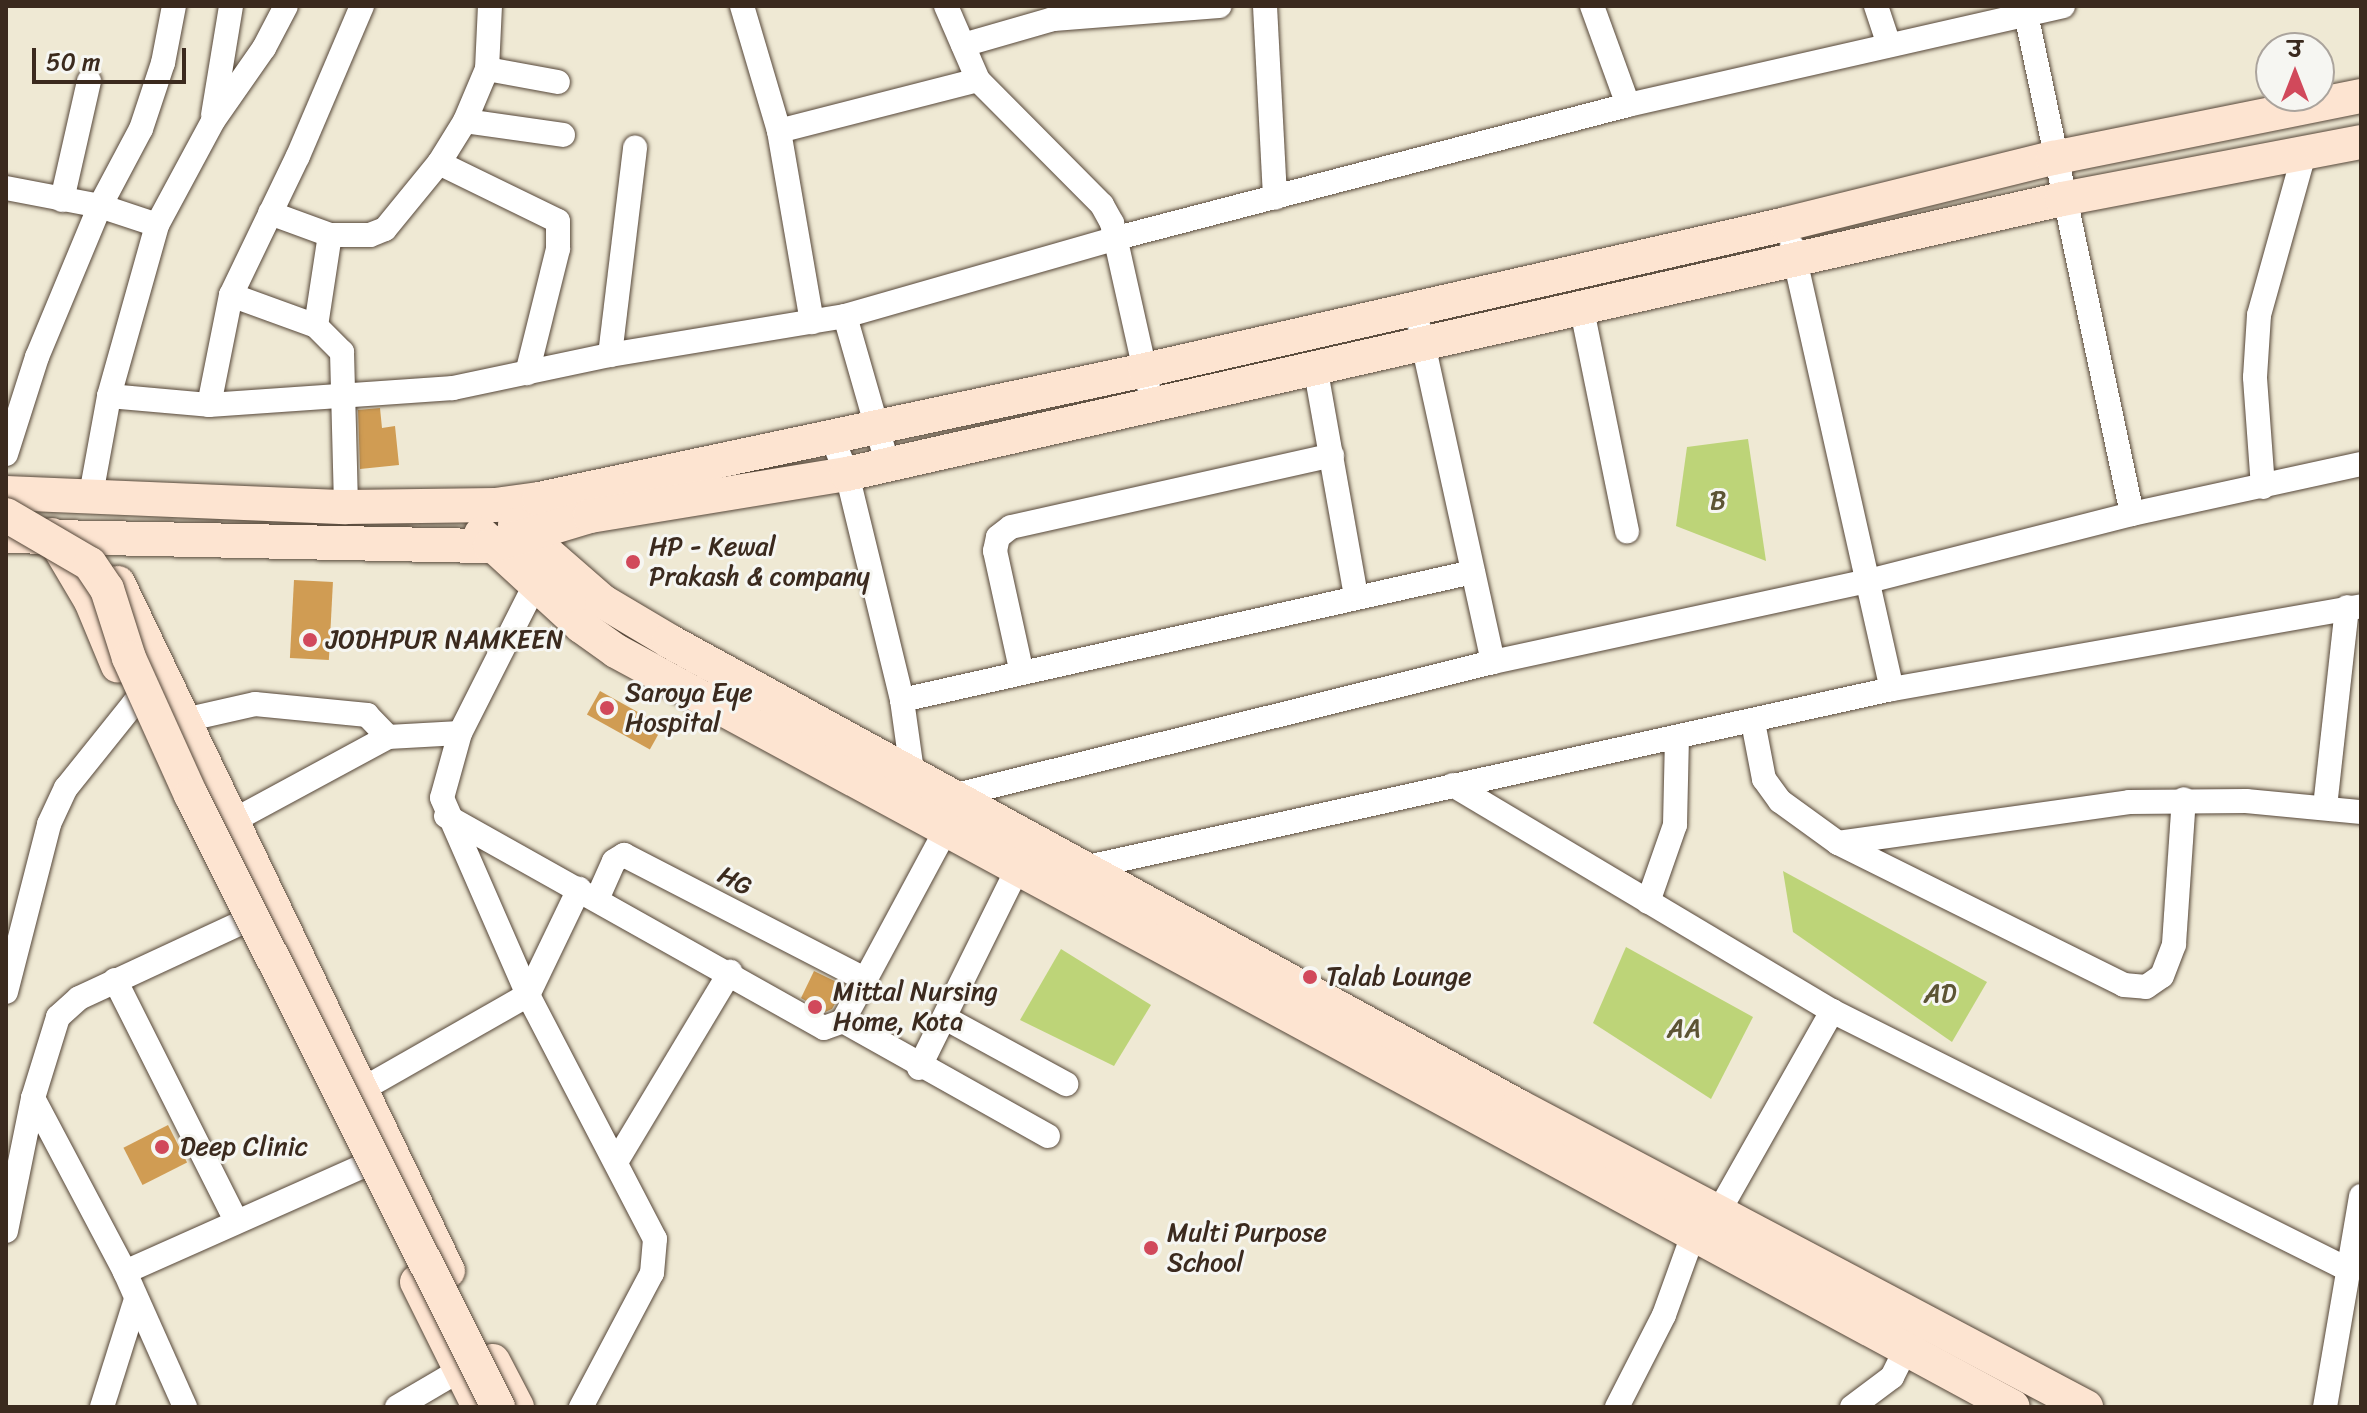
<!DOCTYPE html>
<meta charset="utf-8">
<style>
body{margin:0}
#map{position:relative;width:2367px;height:1413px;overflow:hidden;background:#efe9d4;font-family:Sriracha,"Playpen Sans Deva",sans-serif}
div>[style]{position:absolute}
.green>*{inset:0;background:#bdd478}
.building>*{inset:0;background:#d09c53;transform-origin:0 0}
.roads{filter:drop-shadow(0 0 2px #564739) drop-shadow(0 0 2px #564739)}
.street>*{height:24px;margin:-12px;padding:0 12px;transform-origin:12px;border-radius:12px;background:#fff}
.secondary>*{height:34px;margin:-17px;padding:0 17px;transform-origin:17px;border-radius:17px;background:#fde4d1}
.bridges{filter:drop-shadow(0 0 2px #564739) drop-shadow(0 0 2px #564739)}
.secondary-bridge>*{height:34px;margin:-17px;padding:0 17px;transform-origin:17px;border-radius:17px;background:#fde4d1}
.dots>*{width:22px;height:22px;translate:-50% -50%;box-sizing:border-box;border:4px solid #f6f6f2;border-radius:50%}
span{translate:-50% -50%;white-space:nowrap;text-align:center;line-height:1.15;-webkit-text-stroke:6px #f6f6f2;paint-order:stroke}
.park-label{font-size:26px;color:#5c5434}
.poi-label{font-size:26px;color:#3b2a1e}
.left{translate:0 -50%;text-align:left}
.street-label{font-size:26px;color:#3b2a1e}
.frame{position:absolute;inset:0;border:8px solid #3b2a1e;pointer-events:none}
.north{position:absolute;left:2255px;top:32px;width:80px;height:80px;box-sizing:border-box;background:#f6f6f2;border:2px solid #aba49d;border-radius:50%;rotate:0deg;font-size:22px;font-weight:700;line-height:32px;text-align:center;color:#3b2a1e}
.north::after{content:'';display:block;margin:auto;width:28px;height:36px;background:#d1495b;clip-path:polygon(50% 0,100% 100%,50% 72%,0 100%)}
.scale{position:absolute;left:32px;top:48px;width:154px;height:36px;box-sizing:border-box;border:4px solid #3b2a1e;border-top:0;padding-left:10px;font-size:24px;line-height:28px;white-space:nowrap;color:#3b2a1e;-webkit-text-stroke:6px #f6f6f2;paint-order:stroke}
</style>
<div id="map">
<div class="green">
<div style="clip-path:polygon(1748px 439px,1766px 561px,1676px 526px,1687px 447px)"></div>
<div style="clip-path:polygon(1783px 871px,1987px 982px,1952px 1042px,1793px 932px)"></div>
<div style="clip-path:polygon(1626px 947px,1753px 1017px,1711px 1099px,1593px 1023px)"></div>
<div style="clip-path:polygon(1061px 949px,1151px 1005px,1114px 1066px,1020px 1020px)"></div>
</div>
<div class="building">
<div style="clip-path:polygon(380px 408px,382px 428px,395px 426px,399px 465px,360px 469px,358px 410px)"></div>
<div style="left:294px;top:580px;width:39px;height:78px;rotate:3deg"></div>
<div style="left:600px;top:691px;width:72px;height:27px;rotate:29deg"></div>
<div style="clip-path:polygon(814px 971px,845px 986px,832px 1009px,825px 1012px,801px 998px)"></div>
<div style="left:168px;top:1125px;width:42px;height:50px;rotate:63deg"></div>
</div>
<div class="roads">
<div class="street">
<div style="left:742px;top:6px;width:130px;rotate:73.5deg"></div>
<div style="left:779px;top:131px;width:194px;rotate:80.2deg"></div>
<div style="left:946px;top:6px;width:81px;rotate:66.6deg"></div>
<div style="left:978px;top:80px;width:176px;rotate:45.2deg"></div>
<div style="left:1102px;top:205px;width:21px;rotate:61deg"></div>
<div style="left:1112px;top:223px;width:165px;rotate:77.4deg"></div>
<div style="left:1265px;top:6px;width:192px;rotate:87deg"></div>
<div style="left:1592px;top:6px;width:105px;rotate:70deg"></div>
<div style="left:1876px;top:6px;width:41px;rotate:71.6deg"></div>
<div style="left:2026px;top:14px;width:511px;rotate:78.03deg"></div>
<div style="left:963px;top:45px;width:94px;rotate:-16.1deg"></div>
<div style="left:1053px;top:19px;width:167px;rotate:-4.5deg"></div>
<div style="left:487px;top:69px;width:72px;rotate:10.4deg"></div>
<div style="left:213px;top:115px;width:110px;rotate:-80.6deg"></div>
<div style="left:465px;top:121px;width:99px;rotate:8.1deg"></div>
<div style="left:779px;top:131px;width:205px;rotate:-14.4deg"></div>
<div style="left:439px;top:163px;width:132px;rotate:26deg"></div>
<div style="left:558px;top:221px;width:28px;rotate:90deg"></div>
<div style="left:558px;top:249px;width:128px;rotate:104deg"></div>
<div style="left:6px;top:188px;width:96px;rotate:10.8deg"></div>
<div style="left:100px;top:206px;width:60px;rotate:18.4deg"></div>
<div style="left:62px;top:200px;width:122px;rotate:-77.2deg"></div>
<div style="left:270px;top:213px;width:64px;rotate:20.1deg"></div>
<div style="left:330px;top:235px;width:40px"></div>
<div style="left:370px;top:235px;width:16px;rotate:-22deg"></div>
<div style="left:385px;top:229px;width:85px;rotate:-50.7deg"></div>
<div style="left:439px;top:163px;width:49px;rotate:-58.2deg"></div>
<div style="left:465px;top:121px;width:56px;rotate:-67.1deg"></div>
<div style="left:487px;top:69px;width:63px;rotate:-87.3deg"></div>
<div style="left:1792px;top:246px;width:454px;rotate:77.3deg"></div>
<div style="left:231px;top:295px;width:90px;rotate:20deg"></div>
<div style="left:316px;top:326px;width:37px;rotate:45deg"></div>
<div style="left:342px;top:352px;width:155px;rotate:88.5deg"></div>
<div style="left:1582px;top:310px;width:226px;rotate:78.5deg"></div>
<div style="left:845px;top:316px;width:152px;rotate:74deg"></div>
<div style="left:316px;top:326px;width:92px;rotate:-81.3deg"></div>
<div style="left:1420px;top:330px;width:340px;rotate:77.6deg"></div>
<div style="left:610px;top:355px;width:209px;rotate:-83.1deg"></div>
<div style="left:1315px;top:366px;width:235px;rotate:79.9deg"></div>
<div style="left:109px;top:396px;width:100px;rotate:5.1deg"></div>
<div style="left:209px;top:405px;width:245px;rotate:-4deg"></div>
<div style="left:453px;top:388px;width:160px;rotate:-11.9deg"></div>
<div style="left:610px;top:355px;width:238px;rotate:-9.4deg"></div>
<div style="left:845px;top:316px;width:283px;rotate:-16deg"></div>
<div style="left:1117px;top:238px;width:528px;rotate:-14.59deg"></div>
<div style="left:1628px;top:105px;width:446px;rotate:-12.8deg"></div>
<div style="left:209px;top:405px;width:112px;rotate:-78.7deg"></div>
<div style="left:231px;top:295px;width:154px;rotate:-64.3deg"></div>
<div style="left:298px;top:156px;width:163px;rotate:-66.9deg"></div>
<div style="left:833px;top:440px;width:37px;rotate:68deg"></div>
<div style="left:847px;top:474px;width:233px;rotate:76.3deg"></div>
<div style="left:902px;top:700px;width:79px;rotate:82deg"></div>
<div style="left:6px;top:454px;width:102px;rotate:-72.3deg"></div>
<div style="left:37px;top:357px;width:164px;rotate:-67.4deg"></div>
<div style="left:100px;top:206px;width:87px;rotate:-62deg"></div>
<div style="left:141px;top:129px;width:70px;rotate:-71.6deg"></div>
<div style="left:163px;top:63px;width:58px;rotate:-79.1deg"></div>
<div style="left:2263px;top:487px;width:110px;rotate:-94.2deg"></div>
<div style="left:2255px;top:377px;width:62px;rotate:-86.3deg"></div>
<div style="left:2259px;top:315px;width:167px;rotate:-74.4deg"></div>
<div style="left:90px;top:500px;width:106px;rotate:-79.6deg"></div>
<div style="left:109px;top:396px;width:178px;rotate:-74.3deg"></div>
<div style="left:157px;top:225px;width:118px;rotate:-61.7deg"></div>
<div style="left:213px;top:121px;width:89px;rotate:-55.1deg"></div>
<div style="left:264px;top:48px;width:47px;rotate:-62.4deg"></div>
<div style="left:542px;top:571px;width:182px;rotate:116.8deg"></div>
<div style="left:460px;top:733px;width:67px;rotate:105.5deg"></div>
<div style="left:442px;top:798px;width:215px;rotate:66.4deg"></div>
<div style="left:528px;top:995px;width:275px;rotate:62.5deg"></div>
<div style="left:655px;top:1239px;width:34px;rotate:95deg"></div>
<div style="left:652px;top:1273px;width:152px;rotate:117.9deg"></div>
<div style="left:1021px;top:669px;width:121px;rotate:-102.4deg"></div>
<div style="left:995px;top:551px;width:14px;rotate:-78deg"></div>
<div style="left:998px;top:537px;width:16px;rotate:-38deg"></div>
<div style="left:1011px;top:527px;width:329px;rotate:-12.6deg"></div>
<div style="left:902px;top:700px;width:585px;rotate:-12.64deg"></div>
<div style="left:180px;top:721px;width:77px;rotate:-12.8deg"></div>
<div style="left:255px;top:704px;width:113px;rotate:5.6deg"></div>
<div style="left:367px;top:715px;width:30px;rotate:46deg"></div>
<div style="left:1753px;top:722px;width:58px;rotate:79.1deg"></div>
<div style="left:1764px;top:779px;width:27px;rotate:54deg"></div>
<div style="left:1780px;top:801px;width:72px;rotate:35.9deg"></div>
<div style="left:1838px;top:843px;width:319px;rotate:26.4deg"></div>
<div style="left:2124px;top:985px;width:22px;rotate:5deg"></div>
<div style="left:2146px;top:987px;width:19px;rotate:-35deg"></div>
<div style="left:2162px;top:976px;width:34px;rotate:-69deg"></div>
<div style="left:2174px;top:944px;width:145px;rotate:-86.1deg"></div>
<div style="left:1453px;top:785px;width:441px;rotate:30.8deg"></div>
<div style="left:1832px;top:1011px;width:578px;rotate:26.61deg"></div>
<div style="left:948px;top:797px;width:561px;rotate:-13.91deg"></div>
<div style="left:1493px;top:662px;width:385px;rotate:-12.2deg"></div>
<div style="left:1869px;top:581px;width:271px;rotate:-14.3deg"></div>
<div style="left:2132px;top:514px;width:234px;rotate:-12.3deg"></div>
<div style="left:2325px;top:807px;width:201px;rotate:-83.7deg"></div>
<div style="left:446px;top:816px;width:433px;rotate:29.3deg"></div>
<div style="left:824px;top:1028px;width:20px;rotate:-20deg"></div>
<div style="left:843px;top:1021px;width:219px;rotate:-61.7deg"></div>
<div style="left:229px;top:823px;width:181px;rotate:-28.4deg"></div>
<div style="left:388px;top:737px;width:72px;rotate:-3.2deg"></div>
<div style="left:1838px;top:843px;width:294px;rotate:-8deg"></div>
<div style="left:2129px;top:802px;width:117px;rotate:-0.5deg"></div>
<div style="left:2246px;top:801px;width:116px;rotate:5.5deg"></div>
<div style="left:1083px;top:868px;width:829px;rotate:-12.48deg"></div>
<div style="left:1892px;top:689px;width:476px;rotate:-10deg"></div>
<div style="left:598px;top:897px;width:39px;rotate:-66deg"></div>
<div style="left:614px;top:861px;width:12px;rotate:-31deg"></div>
<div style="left:624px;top:855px;width:272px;rotate:27.3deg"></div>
<div style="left:1648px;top:902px;width:82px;rotate:-70.7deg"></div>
<div style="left:1675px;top:825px;width:87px;rotate:-88.7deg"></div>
<div style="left:115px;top:980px;width:267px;rotate:63.3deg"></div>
<div style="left:6px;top:992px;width:173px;rotate:-75.6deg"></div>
<div style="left:49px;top:824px;width:40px;rotate:-65deg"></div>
<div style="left:66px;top:788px;width:109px;rotate:-51.3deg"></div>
<div style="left:134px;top:703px;width:28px;rotate:-41deg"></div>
<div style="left:947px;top:1019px;width:136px;rotate:28.6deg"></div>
<div style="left:843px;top:1021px;width:235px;rotate:29.3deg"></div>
<div style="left:919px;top:1068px;width:225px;rotate:-63.7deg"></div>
<div style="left:349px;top:1097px;width:206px;rotate:-29.7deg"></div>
<div style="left:528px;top:995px;width:118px;rotate:-64.3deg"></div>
<div style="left:33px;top:1098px;width:197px;rotate:62.1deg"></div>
<div style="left:125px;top:1272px;width:148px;rotate:66deg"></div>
<div style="left:616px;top:1162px;width:222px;rotate:-59deg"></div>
<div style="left:1719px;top:1211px;width:230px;rotate:-60.5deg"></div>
<div style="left:6px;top:1231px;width:136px;rotate:-78.5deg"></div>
<div style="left:33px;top:1098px;width:85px;rotate:-72.8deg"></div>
<div style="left:58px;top:1017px;width:28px;rotate:-42deg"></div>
<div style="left:79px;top:998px;width:204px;rotate:-24.9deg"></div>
<div style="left:125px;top:1272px;width:288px;rotate:-24deg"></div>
<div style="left:102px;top:1407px;width:113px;rotate:-72.5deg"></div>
<div style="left:397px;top:1407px;width:73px;rotate:-30.4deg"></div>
<div style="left:1617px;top:1407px;width:103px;rotate:-62.9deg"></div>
<div style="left:1664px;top:1315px;width:85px;rotate:-70.1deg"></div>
<div style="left:1852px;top:1407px;width:50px;rotate:-36.9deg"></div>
<div style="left:1892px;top:1377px;width:47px;rotate:-63.4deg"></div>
<div style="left:2325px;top:1407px;width:214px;rotate:-80.3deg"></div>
</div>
<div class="secondary">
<div style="left:6px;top:493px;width:340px;rotate:2.4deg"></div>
<div style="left:346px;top:507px;width:149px;rotate:-0.8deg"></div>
<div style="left:495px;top:505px;width:44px;rotate:-7.8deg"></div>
<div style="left:539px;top:499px;width:620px;rotate:-12.02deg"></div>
<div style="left:1145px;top:370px;width:657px;rotate:-12.83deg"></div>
<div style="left:1786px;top:224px;width:275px;rotate:-13.9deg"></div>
<div style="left:2053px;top:158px;width:314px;rotate:-11.4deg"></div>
<div style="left:515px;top:525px;width:116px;rotate:41.1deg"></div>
<div style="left:602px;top:601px;width:78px;rotate:30.8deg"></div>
<div style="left:669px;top:641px;width:968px;rotate:28.71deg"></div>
<div style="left:1518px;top:1106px;width:643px;rotate:27.92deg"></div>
<div style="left:481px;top:534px;width:136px;rotate:42.6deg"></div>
<div style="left:581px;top:626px;width:43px;rotate:35.5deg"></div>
<div style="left:616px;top:651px;width:1588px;rotate:28.42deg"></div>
<div style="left:52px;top:535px;width:77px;rotate:59.4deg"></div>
<div style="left:91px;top:601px;width:70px;rotate:67.4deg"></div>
<div style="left:6px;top:536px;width:484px;rotate:1.2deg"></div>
<div style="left:490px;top:546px;width:104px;rotate:-16.7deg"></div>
<div style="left:590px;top:516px;width:260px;rotate:-9.3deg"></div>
<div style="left:847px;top:474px;width:1246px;rotate:-12.75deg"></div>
<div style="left:2062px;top:199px;width:304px;rotate:-10.8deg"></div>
<div style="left:118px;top:583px;width:763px;rotate:64.38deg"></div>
<div style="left:417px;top:1282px;width:140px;rotate:63.6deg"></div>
<div style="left:493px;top:1361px;width:52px;rotate:62.4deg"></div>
</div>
</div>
<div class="bridges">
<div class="secondary-bridge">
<div style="left:6px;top:515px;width:97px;rotate:30.3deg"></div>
<div style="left:90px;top:564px;width:30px;rotate:56deg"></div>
<div style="left:107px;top:589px;width:72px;rotate:72.3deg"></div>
<div style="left:129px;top:658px;width:150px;rotate:65.7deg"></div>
<div style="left:191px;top:795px;width:685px;rotate:63.36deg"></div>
</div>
</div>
<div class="dots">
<div style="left:633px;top:562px;background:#d1495b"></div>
<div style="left:310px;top:640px;background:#d1495b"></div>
<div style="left:607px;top:708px;background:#d1495b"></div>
<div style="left:1310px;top:977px;background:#d1495b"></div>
<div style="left:815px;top:1007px;background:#d1495b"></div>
<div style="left:162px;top:1147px;background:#d1495b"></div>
<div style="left:1151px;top:1248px;background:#d1495b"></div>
</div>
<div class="park-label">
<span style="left:1718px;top:501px">B</span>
<span style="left:1940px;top:994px">AD</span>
<span style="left:1684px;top:1029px">AA</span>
</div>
<div class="poi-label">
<span class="left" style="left:649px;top:562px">HP - Kewal<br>Prakash &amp; company</span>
<span class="left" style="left:326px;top:640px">JODHPUR NAMKEEN</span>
<span class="left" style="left:625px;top:708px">Saroya Eye<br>Hospital</span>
<span class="left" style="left:1326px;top:977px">Talab Lounge</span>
<span class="left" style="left:833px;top:1007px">Mittal Nursing<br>Home, Kota</span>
<span class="left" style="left:180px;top:1147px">Deep Clinic</span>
<span class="left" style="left:1167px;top:1248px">Multi Purpose<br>School</span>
</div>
<div class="street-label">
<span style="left:735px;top:881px;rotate:27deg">HG</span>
</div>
<div class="frame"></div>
<div class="north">उ</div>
<div class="scale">50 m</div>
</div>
